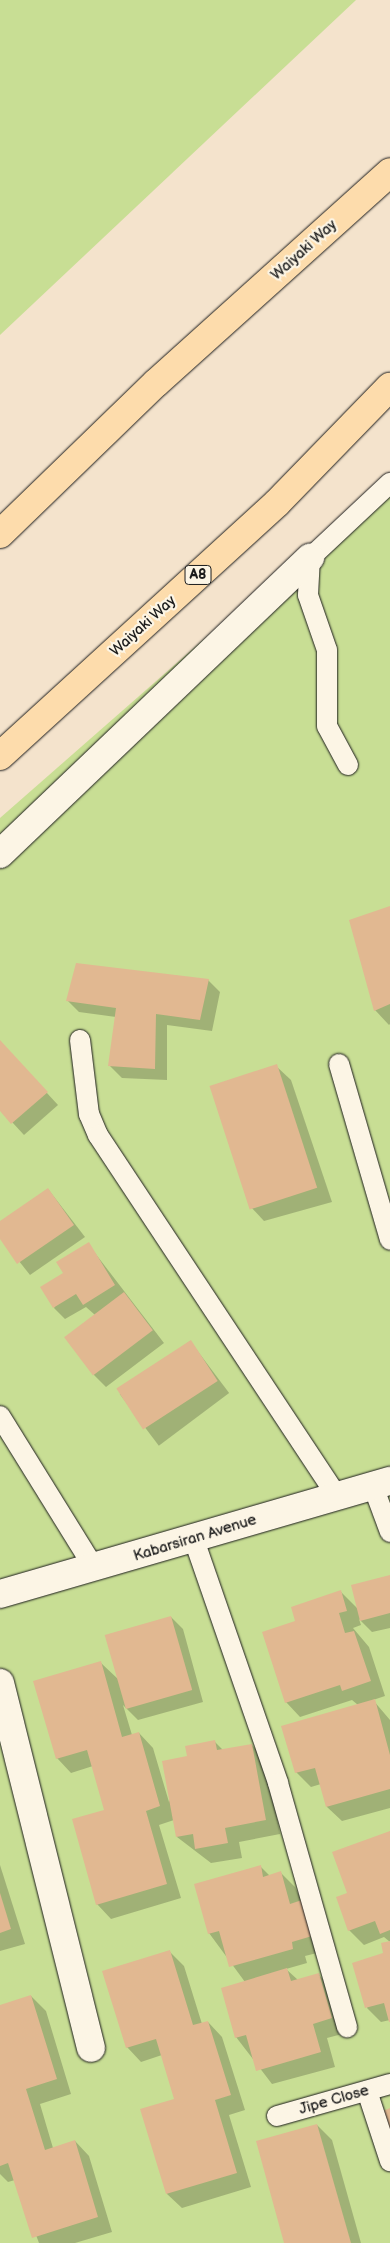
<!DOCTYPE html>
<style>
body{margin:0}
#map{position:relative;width:390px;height:2243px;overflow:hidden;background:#f4e3cc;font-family:"Balsamiq Sans",sans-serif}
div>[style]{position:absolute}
.green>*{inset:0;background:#c8de94}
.shadow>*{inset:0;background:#0003;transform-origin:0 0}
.building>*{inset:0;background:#e1b891;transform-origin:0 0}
.roads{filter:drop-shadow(0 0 1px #1c1c1c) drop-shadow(0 0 1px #1c1c1c)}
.service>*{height:20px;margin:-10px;padding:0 10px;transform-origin:10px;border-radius:10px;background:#fcf5e5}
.minor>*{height:28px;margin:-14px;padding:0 14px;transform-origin:14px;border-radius:14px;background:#fcf5e5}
.trunk>*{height:28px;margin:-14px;padding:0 14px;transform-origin:14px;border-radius:14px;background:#fddcac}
span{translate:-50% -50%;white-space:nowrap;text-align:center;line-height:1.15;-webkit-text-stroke:4.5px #fcf5e5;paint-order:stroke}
.shield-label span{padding:1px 4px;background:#fcf5e5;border:1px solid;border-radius:4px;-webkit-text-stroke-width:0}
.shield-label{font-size:14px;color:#1c1c1c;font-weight:700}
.street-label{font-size:15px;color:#1c1c1c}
</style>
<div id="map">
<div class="green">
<div style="clip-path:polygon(0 0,356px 0,0 335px)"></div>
<div style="clip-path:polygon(390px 476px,390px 2243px,0 2243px,0 818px)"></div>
</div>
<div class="shadow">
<div style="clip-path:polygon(390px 908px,390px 1024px,389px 1025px,375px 1010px)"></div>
<div style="clip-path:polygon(208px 980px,220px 992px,212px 1031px,167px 1025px,167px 1080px,122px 1078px,110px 1066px,116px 1017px,79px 1012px,67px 1000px)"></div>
<div style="clip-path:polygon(0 1042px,58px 1105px,24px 1135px,0 1109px)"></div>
<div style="clip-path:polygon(276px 1066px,291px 1080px,332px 1202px,264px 1221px,250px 1206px)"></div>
<div style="clip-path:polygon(48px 1189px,85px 1237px,30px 1275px,0 1237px,0 1222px)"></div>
<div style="clip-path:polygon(88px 1244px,164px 1343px,106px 1387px,94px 1375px,95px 1315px,86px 1307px,65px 1319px,54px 1308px)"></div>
<div style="left:190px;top:1341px;width:65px;height:88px;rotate:53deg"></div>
<div style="clip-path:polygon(390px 1577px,390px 1628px,372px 1632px,359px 1619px,361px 1625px,353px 1628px,369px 1647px,385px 1696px,373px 1700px,390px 1720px,390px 1808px,342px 1821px,327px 1807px,321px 1784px,311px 1787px,296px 1772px,358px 1705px,352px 1700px,300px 1717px,286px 1702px,297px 1622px,341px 1592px,358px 1609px)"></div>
<div style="clip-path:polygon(171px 1617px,183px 1629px,203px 1702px,138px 1720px,123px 1705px,132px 1735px,139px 1733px,153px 1748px,169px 1802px,189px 1757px,214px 1741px,223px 1750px,252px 1745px,266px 1760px,280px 1834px,239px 1842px,242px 1858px,211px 1863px,177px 1837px,174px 1820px,159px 1825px,181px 1898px,111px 1919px,97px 1904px,105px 1811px,93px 1766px,71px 1773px,57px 1758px,101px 1663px,119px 1680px)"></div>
<div style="clip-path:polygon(390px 1832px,390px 2020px,381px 2022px,367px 2008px,390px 1942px,384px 1937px,364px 1945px,349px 1930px,349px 1894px)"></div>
<div style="clip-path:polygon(0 1865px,25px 1944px,0 1951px)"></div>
<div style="clip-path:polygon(260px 1866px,270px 1876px,281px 1873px,295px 1887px,325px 1951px,305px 1956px,307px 1963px,286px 1969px,298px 1980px,319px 1975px,333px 1989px,346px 2033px,327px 2038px,335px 2067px,272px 2084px,236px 2037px,245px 1982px,209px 1933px)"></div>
<div style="clip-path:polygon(170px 1952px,184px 1966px,202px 2024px,208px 2022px,222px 2037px,245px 2110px,229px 2115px,251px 2187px,182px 2208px,167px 2194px,176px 2100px,162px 2055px,141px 2062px,127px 2047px)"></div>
<div style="clip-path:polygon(31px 1996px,46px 2011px,71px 2094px,40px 2104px,53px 2148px,75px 2141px,89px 2156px,112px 2232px,75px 2243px,39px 2243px,15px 2180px,8px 2182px,0 2174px,0 2006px)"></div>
<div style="clip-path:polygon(317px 2125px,332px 2140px,361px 2243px,286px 2243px)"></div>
</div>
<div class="building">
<div style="clip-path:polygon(390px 906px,390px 1004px,374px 1011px,349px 920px)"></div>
<div style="clip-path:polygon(76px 963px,209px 979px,200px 1020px,156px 1014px,155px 1069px,108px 1066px,116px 1008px,66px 1001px)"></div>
<div style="clip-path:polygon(0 1040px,48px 1092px,11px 1124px,0 1111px)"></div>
<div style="left:277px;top:1064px;width:130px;height:71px;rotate:72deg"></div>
<div style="clip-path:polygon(48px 1188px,74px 1225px,17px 1264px,0 1239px,0 1221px)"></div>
<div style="clip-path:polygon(89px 1242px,115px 1285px,83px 1305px,76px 1294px,53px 1308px,40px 1287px,63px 1273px,56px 1262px)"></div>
<div style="left:124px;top:1292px;width:48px;height:75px;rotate:53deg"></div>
<div style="left:191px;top:1340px;width:49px;height:89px;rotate:57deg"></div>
<div style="clip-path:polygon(390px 1575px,390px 1613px,360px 1621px,351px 1585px)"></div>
<div style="clip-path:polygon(341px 1590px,347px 1611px,339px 1613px,345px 1633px,354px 1631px,371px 1681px,342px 1691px,340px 1685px,285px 1703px,262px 1632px,295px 1621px,291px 1607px)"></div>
<div style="left:171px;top:1616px;width:77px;height:69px;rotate:74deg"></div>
<div style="clip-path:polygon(101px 1661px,122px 1737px,139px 1732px,160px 1806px,146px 1811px,167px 1884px,96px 1905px,72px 1819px,104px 1810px,87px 1750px,56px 1759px,33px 1681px)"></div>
<div style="clip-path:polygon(375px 1699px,390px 1755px,390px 1789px,326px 1807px,315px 1768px,295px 1773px,281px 1726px)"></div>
<div style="clip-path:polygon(215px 1740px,217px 1750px,252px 1744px,266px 1820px,225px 1828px,228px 1843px,195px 1849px,193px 1834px,176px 1837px,162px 1761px,187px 1756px,185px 1746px)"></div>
<div style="clip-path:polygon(390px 1831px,390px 1930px,380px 1934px,375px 1921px,348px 1931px,336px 1897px,347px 1893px,332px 1852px)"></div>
<div style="clip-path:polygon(261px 1865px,263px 1877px,281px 1871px,290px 1904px,302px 1900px,312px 1936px,292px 1942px,293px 1949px,229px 1967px,219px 1931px,208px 1934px,194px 1884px)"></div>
<div style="clip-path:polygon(0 1893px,11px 1929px,0 1933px)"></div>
<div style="clip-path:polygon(390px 1941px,390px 2022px,389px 2022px,384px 2003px,365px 2008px,352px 1963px,383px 1953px,381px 1943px)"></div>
<div style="clip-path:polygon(170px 1950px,193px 2025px,208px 2021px,231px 2095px,215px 2100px,237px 2173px,166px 2194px,140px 2109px,174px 2099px,156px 2039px,126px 2048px,102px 1971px)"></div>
<div style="clip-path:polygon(287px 1968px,291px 1981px,319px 1973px,332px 2018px,313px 2024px,321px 2052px,256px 2071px,246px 2035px,235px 2038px,221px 1988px)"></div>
<div style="clip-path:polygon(31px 1995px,57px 2079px,26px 2089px,45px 2150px,75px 2140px,98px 2217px,32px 2238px,8px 2163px,0 2166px,0 2005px)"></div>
<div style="clip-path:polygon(390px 2108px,390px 2134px,383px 2111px)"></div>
<div style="clip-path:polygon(317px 2124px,351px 2243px,284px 2243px,256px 2141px)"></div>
</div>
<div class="roads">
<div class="service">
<div style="left:348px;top:765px;width:44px;rotate:-118.3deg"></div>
<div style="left:327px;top:726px;width:76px;rotate:-90deg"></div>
<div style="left:327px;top:650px;width:58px;rotate:-109.1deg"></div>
<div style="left:308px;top:595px;width:37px;rotate:-87deg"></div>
<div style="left:310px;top:558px;width:110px;rotate:-43.2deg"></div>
<div style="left:80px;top:1040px;width:75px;rotate:83.1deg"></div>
<div style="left:89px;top:1114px;width:23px;rotate:67deg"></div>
<div style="left:98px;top:1135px;width:433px;rotate:56.5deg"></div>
<div style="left:339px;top:1064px;width:183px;rotate:73.8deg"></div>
<div style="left:0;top:1416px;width:180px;rotate:58.2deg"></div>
<div style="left:373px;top:1486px;width:49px;rotate:69.7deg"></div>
<div style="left:193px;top:1537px;width:260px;rotate:70.9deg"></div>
<div style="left:278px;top:1783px;width:254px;rotate:74.2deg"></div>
<div style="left:367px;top:2091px;width:74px;rotate:71.8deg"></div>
<div style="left:277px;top:2116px;width:117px;rotate:-15.8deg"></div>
</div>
<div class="minor">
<div style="left:0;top:854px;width:429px;rotate:-43.7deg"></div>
<div style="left:0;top:1594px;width:406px;rotate:-16.2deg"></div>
<div style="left:0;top:1683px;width:376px;rotate:76deg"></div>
</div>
<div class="trunk">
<div style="left:0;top:534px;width:217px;rotate:-44.1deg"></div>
<div style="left:156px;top:383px;width:315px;rotate:-42deg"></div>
<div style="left:0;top:756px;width:375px;rotate:-42.4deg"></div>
<div style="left:277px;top:503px;width:162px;rotate:-45.8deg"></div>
</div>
</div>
<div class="shield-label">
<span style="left:198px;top:575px">A8</span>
</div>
<div class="street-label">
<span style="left:304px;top:250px;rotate:-42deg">Waiyaki Way</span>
<span style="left:143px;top:626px;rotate:-42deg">Waiyaki Way</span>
<span style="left:195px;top:1538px;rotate:-17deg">Kabarsiran Avenue</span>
<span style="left:334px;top:2100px;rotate:-16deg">Jipe Close</span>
</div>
</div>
